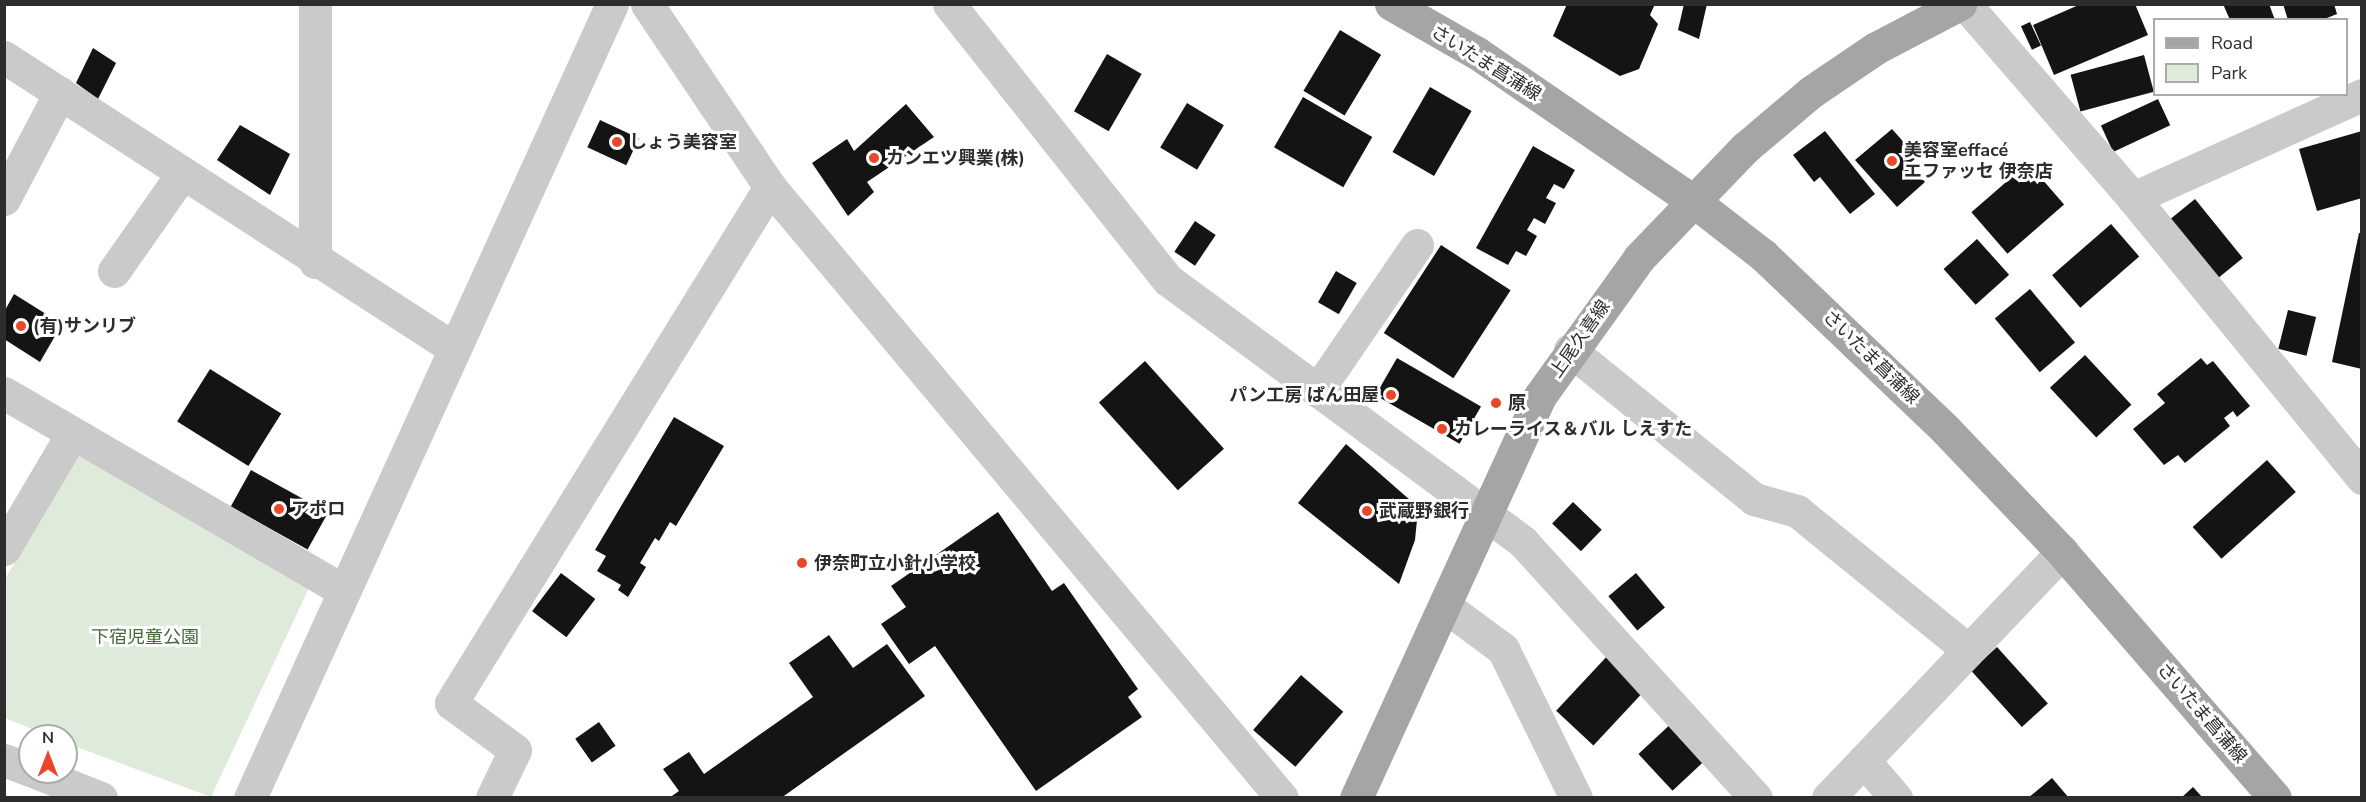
<!DOCTYPE html>
<meta charset="utf-8">
<style>
body{margin:0}
#map{position:relative;width:2366px;height:802px;overflow:hidden;background:#fff;font-family:"Nunito Sans","Noto Sans JP",sans-serif}
div>[style]{position:absolute}
.green>*{inset:0;background:#dfebda}
.building>*{inset:0;background:#141414;transform-origin:0 0}
.minor>*{height:33px;margin:-16.5px;padding:0 16.5px;transform-origin:16.5px;border-radius:16.5px;background:#cacaca}
.major>*{height:33px;margin:-16.5px;padding:0 16.5px;transform-origin:16.5px;border-radius:16.5px;background:#a5a5a5}
.dots>*{width:16px;height:16px;translate:-50% -50%;box-sizing:border-box;border:3px solid #fff;border-radius:50%}
span{translate:-50% -50%;white-space:nowrap;text-align:center;line-height:1.15;-webkit-text-stroke:6px #fff;paint-order:stroke}
.street-label{font-size:18px;color:#2d2d2d}
.poi-label{font-size:18px;color:#2d2d2d;font-weight:700}
.left{translate:0 -50%;text-align:left}
.right{translate:-100% -50%;text-align:right}
.park-label{font-size:18px;color:#456939}
.frame{position:absolute;inset:0;border:6px solid #2d2d2d;pointer-events:none}
.legend{position:absolute;left:2153px;top:18px;width:195px;height:78px;box-sizing:border-box;background:#fff;border:2px solid #ababab;margin:0;padding:8px 10px;list-style:none;font-size:18px;color:#2d2d2d}
.legend li{display:flex;align-items:center;gap:12px;height:30px}
.legend b{width:30px;border:2px solid #ababab}
.north{position:absolute;left:18px;top:724px;width:60px;height:60px;box-sizing:border-box;background:#fff;border:2px solid #ababab;border-radius:50%;rotate:0deg;font-size:16px;font-weight:700;line-height:24px;text-align:center;color:#2d2d2d}
.north::after{content:'';display:block;margin:auto;width:21px;height:27px;background:#e9472a;clip-path:polygon(50% 0,100% 100%,50% 72%,0 100%)}
</style>
<div id="map">
<div class="green">
<div style="clip-path:polygon(82px 450px,309px 588px,211px 797px,66px 743px,66px 736px,49px 736px,5px 718px,5px 579px)"></div>
</div>
<div class="building">
<div style="clip-path:polygon(1567px 4px,1655px 4px,1650px 15px,1658px 24px,1639px 69px,1620px 76px,1553px 36px)"></div>
<div style="clip-path:polygon(1684px 4px,1707px 4px,1699px 39px,1678px 30px)"></div>
<div style="clip-path:polygon(2081px 4px,2135px 4px,2148px 35px,2054px 75px,2033px 25px)"></div>
<div style="clip-path:polygon(2223px 4px,2269px 4px,2275px 20px,2230px 20px)"></div>
<div style="clip-path:polygon(2283px 4px,2334px 4px,2337px 14px,2322px 20px,2288px 20px)"></div>
<div style="left:2030px;top:22px;width:26px;height:10px;rotate:65deg"></div>
<div style="left:1340px;top:30px;width:48px;height:71px;rotate:31deg"></div>
<div style="clip-path:polygon(93px 48px,116px 63px,98px 99px,76px 83px)"></div>
<div style="left:1107px;top:54px;width:40px;height:66px;rotate:30deg"></div>
<div style="left:2144px;top:55px;width:38px;height:76px;rotate:75deg"></div>
<div style="left:1430px;top:87px;width:48px;height:75px;rotate:30deg"></div>
<div style="left:1303px;top:97px;width:80px;height:58px;rotate:30deg"></div>
<div style="left:2158px;top:99px;width:29px;height:63px;rotate:65deg"></div>
<div style="left:1187px;top:103px;width:43px;height:52px;rotate:31deg"></div>
<div style="clip-path:polygon(906px 104px,934px 137px,867px 182px,874px 192px,848px 216px,812px 163px,847px 139px,854px 151px)"></div>
<div style="left:600px;top:120px;width:43px;height:30px;rotate:25deg"></div>
<div style="clip-path:polygon(240px 125px,290px 154px,270px 195px,217px 160px)"></div>
<div style="clip-path:polygon(1892px 129px,1917px 157px,1909px 164px,1925px 182px,1897px 207px,1855px 160px)"></div>
<div style="clip-path:polygon(1825px 131px,1875px 194px,1850px 214px,1820px 177px,1814px 182px,1793px 155px)"></div>
<div style="clip-path:polygon(2362px 131px,2362px 198px,2317px 211px,2299px 149px)"></div>
<div style="clip-path:polygon(1533px 146px,1575px 170px,1564px 189px,1554px 184px,1546px 198px,1556px 203px,1545px 224px,1534px 218px,1527px 230px,1537px 236px,1526px 256px,1516px 251px,1508px 265px,1476px 248px)"></div>
<div style="left:2028px;top:163px;width:55px;height:75px;rotate:49deg"></div>
<div style="left:2195px;top:199px;width:76px;height:38px;rotate:51deg"></div>
<div style="left:1195px;top:221px;width:25px;height:37px;rotate:34deg"></div>
<div style="left:2111px;top:224px;width:43px;height:78px;rotate:49deg"></div>
<div style="clip-path:polygon(2359px 233px,2362px 233px,2362px 369px,2332px 362px)"></div>
<div style="left:1977px;top:239px;width:48px;height:45px;rotate:48deg"></div>
<div style="left:1441px;top:245px;width:83px;height:105px;rotate:33deg"></div>
<div style="left:1336px;top:271px;width:24px;height:36px;rotate:30deg"></div>
<div style="left:2030px;top:289px;width:70px;height:46px;rotate:50deg"></div>
<div style="clip-path:polygon(14px 294px,62px 324px,40px 362px,4px 339px,4px 312px)"></div>
<div style="left:2288px;top:310px;width:29px;height:40px;rotate:14deg"></div>
<div style="left:2085px;top:355px;width:68px;height:48px;rotate:47deg"></div>
<div style="left:1397px;top:358px;width:97px;height:43px;rotate:30deg"></div>
<div style="clip-path:polygon(2201px 358px,2207px 365px,2213px 361px,2250px 406px,2237px 417px,2233px 411px,2224px 418px,2230px 426px,2185px 463px,2178px 455px,2164px 465px,2133px 429px,2165px 403px,2157px 394px)"></div>
<div style="left:1145px;top:361px;width:118px;height:62px;rotate:48deg"></div>
<div style="left:210px;top:369px;width:84px;height:62px;rotate:32deg"></div>
<div style="clip-path:polygon(674px 417px,724px 446px,676px 526px,670px 522px,659px 541px,655px 538px,640px 563px,646px 567px,628px 597px,618px 590px,621px 585px,597px 571px,606px 556px,595px 550px)"></div>
<div style="clip-path:polygon(1346px 444px,1410px 500px,1417px 520px,1415px 540px,1399px 584px,1298px 503px)"></div>
<div style="left:2267px;top:460px;width:43px;height:100px;rotate:48deg"></div>
<div style="left:251px;top:470px;width:88px;height:42px;rotate:29deg"></div>
<div style="left:1573px;top:502px;width:40px;height:30px;rotate:44deg"></div>
<div style="clip-path:polygon(998px 512px,1052px 591px,1064px 583px,1138px 689px,1128px 697px,1142px 717px,1036px 791px,935px 646px,909px 664px,881px 624px,906px 607px,891px 586px)"></div>
<div style="left:561px;top:573px;width:43px;height:48px;rotate:37deg"></div>
<div style="left:1636px;top:573px;width:45px;height:36px;rotate:50deg"></div>
<div style="clip-path:polygon(829px 635px,853px 668px,887px 644px,925px 696px,781px 798px,669px 798px,679px 791px,663px 769px,689px 752px,704px 774px,813px 697px,789px 663px)"></div>
<div style="left:1997px;top:647px;width:76px;height:35px;rotate:48deg"></div>
<div style="left:1610px;top:653px;width:51px;height:79px;rotate:43deg"></div>
<div style="left:1301px;top:675px;width:56px;height:73px;rotate:41deg"></div>
<div style="left:1675px;top:720px;width:50px;height:50px;rotate:47deg"></div>
<div style="left:599px;top:722px;width:29px;height:29px;rotate:55deg"></div>
<div style="clip-path:polygon(2052px 778px,2069px 798px,2028px 798px)"></div>
<div style="clip-path:polygon(2193px 787px,2203px 798px,2181px 798px)"></div>
</div>
<div class="minor">
<div style="left:647px;top:4px;width:220px;rotate:56.1deg"></div>
<div style="left:770px;top:187px;width:797px;rotate:50.04deg"></div>
<div style="left:949px;top:4px;width:352px;rotate:51.6deg"></div>
<div style="left:1168px;top:280px;width:441px;rotate:36.4deg"></div>
<div style="left:1523px;top:542px;width:346px;rotate:47.7deg"></div>
<div style="left:1965px;top:4px;width:257px;rotate:49.1deg"></div>
<div style="left:2133px;top:198px;width:362px;rotate:50.7deg"></div>
<div style="left:4px;top:57px;width:537px;rotate:32.92deg"></div>
<div style="left:2133px;top:198px;width:251px;rotate:-24.2deg"></div>
<div style="left:4px;top:199px;width:120px;rotate:-62.2deg"></div>
<div style="left:315px;top:262px;width:258px;rotate:-90deg"></div>
<div style="left:114px;top:271px;width:118px;rotate:-55deg"></div>
<div style="left:1570px;top:350px;width:237px;rotate:39deg"></div>
<div style="left:1754px;top:499px;width:45px;rotate:15.6deg"></div>
<div style="left:1797px;top:511px;width:220px;rotate:39.1deg"></div>
<div style="left:1317px;top:391px;width:177px;rotate:-55.6deg"></div>
<div style="left:4px;top:393px;width:393px;rotate:30.2deg"></div>
<div style="left:4px;top:549px;width:134px;rotate:-59.4deg"></div>
<div style="left:1446px;top:607px;width:71px;rotate:36.4deg"></div>
<div style="left:1503px;top:649px;width:166px;rotate:63.9deg"></div>
<div style="left:4px;top:760px;width:28px;rotate:21deg"></div>
<div style="left:1865px;top:762px;width:48px;rotate:49.3deg"></div>
<div style="left:35px;top:772px;width:71px;rotate:21.5deg"></div>
<div style="left:250px;top:798px;width:873px;rotate:-65.49deg"></div>
<div style="left:492px;top:798px;width:53px;rotate:-64.4deg"></div>
<div style="left:515px;top:750px;width:79px;rotate:-143.7deg"></div>
<div style="left:451px;top:703px;width:607px;rotate:-58.27deg"></div>
<div style="left:1828px;top:798px;width:340px;rotate:-46.4deg"></div>
</div>
<div class="major">
<div style="left:1391px;top:4px;width:99px;rotate:29.7deg"></div>
<div style="left:1477px;top:53px;width:260px;rotate:34.4deg"></div>
<div style="left:1692px;top:200px;width:90px;rotate:37.8deg"></div>
<div style="left:1763px;top:255px;width:253px;rotate:43.7deg"></div>
<div style="left:1946px;top:430px;width:168px;rotate:46.4deg"></div>
<div style="left:2062px;top:552px;width:325px;rotate:49.1deg"></div>
<div style="left:1356px;top:798px;width:442px;rotate:-65.4deg"></div>
<div style="left:1540px;top:396px;width:170px;rotate:-54.3deg"></div>
<div style="left:1639px;top:258px;width:154px;rotate:-46.1deg"></div>
<div style="left:1746px;top:147px;width:85px;rotate:-40.2deg"></div>
<div style="left:1811px;top:92px;width:78px;rotate:-34.1deg"></div>
<div style="left:1876px;top:48px;width:95px;rotate:-27.6deg"></div>
</div>
<div class="dots">
<div style="left:617px;top:142px;background:#e9472a"></div>
<div style="left:874px;top:158px;background:#e9472a"></div>
<div style="left:1892px;top:161px;background:#e9472a"></div>
<div style="left:21px;top:326px;background:#e9472a"></div>
<div style="left:1391px;top:395px;background:#e9472a"></div>
<div style="left:1496px;top:403px;background:#e9472a"></div>
<div style="left:1442px;top:429px;background:#e9472a"></div>
<div style="left:279px;top:509px;background:#e9472a"></div>
<div style="left:1367px;top:511px;background:#e9472a"></div>
<div style="left:802px;top:563px;background:#e9472a"></div>
</div>
<div class="street-label">
<span style="left:1486px;top:63px;rotate:32deg">さいたま菖蒲線</span>
<span style="left:1580px;top:339px;rotate:-55deg">上尾久喜線</span>
<span style="left:1871px;top:357px;rotate:44deg">さいたま菖蒲線</span>
<span style="left:2202px;top:713px;rotate:49deg">さいたま菖蒲線</span>
</div>
<div class="poi-label">
<span class="left" style="left:629px;top:142px">しょう美容室</span>
<span class="left" style="left:1904px;top:161px">美容室effacé<br>エファッセ 伊奈店</span>
<span class="left" style="left:886px;top:158px">カンエツ興業(株)</span>
<span class="left" style="left:33px;top:326px">(有)サンリブ</span>
<span class="right" style="left:1379px;top:395px">パン工房 ぱん田屋</span>
<span class="left" style="left:1508px;top:403px">原</span>
<span class="left" style="left:1454px;top:429px">カレーライス＆バル しえすた</span>
<span class="left" style="left:291px;top:509px">アポロ</span>
<span class="left" style="left:1379px;top:511px">武蔵野銀行</span>
<span class="left" style="left:814px;top:563px">伊奈町立小針小学校</span>
</div>
<div class="park-label">
<span style="left:145px;top:637px">下宿児童公園</span>
</div>
<div class="frame"></div>
<ul class="legend">
<li><b style="height:8px;background:#a5a5a5"></b>Road</li>
<li><b style="height:16px;background:#dfebda"></b>Park</li>
</ul>
<div class="north">N</div>
</div>
